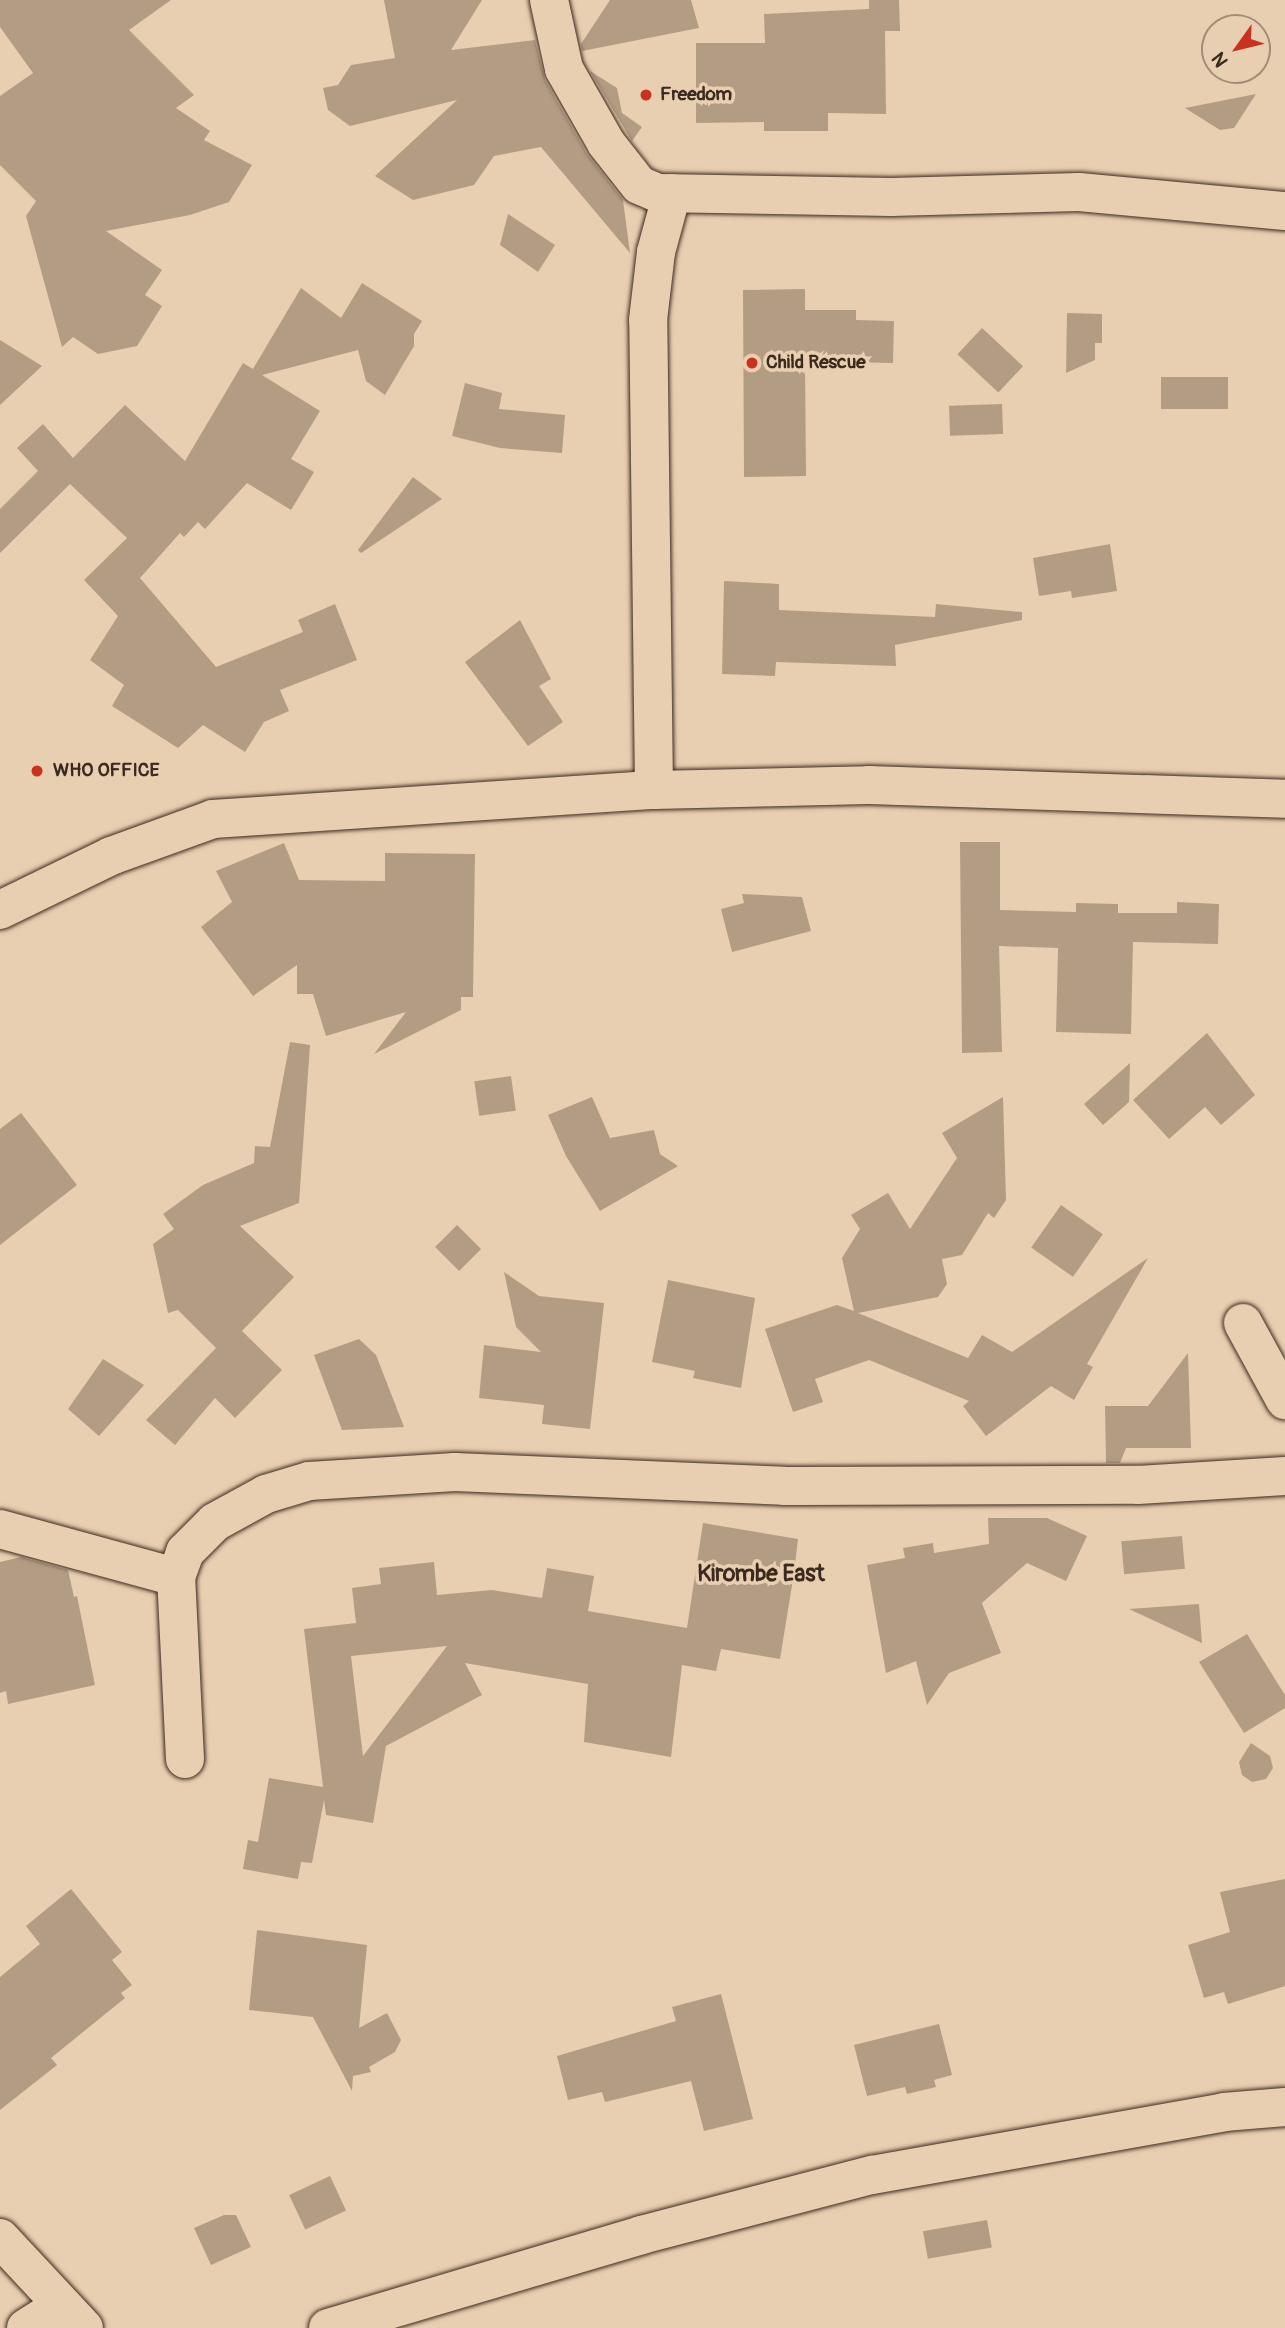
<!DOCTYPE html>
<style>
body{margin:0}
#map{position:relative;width:1285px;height:2328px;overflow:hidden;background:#e9cfb1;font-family:Pangolin,sans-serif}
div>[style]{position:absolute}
.building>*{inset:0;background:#b39c84;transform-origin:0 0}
.roads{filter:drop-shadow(0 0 2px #3b2a1e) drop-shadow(0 0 2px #3b2a1e)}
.minor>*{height:38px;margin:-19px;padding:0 19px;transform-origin:19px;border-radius:19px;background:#e9cfb1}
.dots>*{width:19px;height:19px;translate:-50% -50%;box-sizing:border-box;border:4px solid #e9cfb1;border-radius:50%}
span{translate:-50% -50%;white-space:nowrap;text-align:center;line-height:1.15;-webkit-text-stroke:7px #e9cfb1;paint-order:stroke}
.poi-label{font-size:19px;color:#3b2a1e;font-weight:700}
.left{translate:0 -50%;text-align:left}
.quarter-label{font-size:23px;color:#3b2a1e;font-weight:700}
.north{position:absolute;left:1201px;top:14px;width:70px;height:70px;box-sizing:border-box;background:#e9cfb1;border:2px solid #a38d76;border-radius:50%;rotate:236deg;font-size:19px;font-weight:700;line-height:28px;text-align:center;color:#3b2a1e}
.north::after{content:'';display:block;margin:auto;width:24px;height:32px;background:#c8321e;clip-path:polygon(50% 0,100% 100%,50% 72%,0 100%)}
</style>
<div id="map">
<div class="building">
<div style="clip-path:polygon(0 0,171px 0,129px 30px,194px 95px,176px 108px,210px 131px,204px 140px,252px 165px,229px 202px,190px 215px,106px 231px,162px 270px,145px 295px,162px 306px,137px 346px,98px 354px,73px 337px,62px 347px,26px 216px,36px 201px,0 165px,0 96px,33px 73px,0 27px)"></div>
<div style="clip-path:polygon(384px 0,482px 0,451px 50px,535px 40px,545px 80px,587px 154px,623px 200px,630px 253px,541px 147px,494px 156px,474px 185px,413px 200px,375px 176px,457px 100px,350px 126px,328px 110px,323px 88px,338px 85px,351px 65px,395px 58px)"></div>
<div style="clip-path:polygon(610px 0,691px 0,699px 28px,582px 51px,581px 44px)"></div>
<div style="clip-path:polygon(869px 0,899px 0,900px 31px,885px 31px,886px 114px,828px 113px,828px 131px,764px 131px,764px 122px,696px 123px,696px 43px,765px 43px,764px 14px,869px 9px)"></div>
<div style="clip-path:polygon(590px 71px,617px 88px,622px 113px,642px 127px,632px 141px)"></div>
<div style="clip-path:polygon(1256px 94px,1234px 128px,1220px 130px,1185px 108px)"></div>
<div style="clip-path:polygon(508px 214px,555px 245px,538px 272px,500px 245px)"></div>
<div style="clip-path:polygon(362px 283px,422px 321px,414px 334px,414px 346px,385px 395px,366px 381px,358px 350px,262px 375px,320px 411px,291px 459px,314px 472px,291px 510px,247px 483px,205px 529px,198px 522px,184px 537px,180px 533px,140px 578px,216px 667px,303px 632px,298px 620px,335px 604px,357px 660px,280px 690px,289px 711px,264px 722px,245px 752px,203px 725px,178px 748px,112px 706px,124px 685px,90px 660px,118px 616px,84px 580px,127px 538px,70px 484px,0 553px,0 509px,38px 471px,17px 448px,43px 424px,73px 458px,125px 405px,185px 461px,243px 363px,253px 369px,301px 288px,341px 318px)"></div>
<div style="clip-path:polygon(805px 289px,805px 310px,856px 310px,856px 320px,894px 321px,893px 363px,805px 361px,806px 476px,744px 477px,743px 290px)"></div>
<div style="clip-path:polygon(1067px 313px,1102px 314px,1102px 343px,1095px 343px,1095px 360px,1066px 373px)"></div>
<div style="left:982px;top:328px;width:56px;height:36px;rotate:43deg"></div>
<div style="clip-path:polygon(0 340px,42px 366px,0 405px)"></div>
<div style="left:1161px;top:377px;width:67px;height:32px"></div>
<div style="clip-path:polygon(465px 383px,502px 393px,499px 409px,565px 415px,562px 453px,500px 448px,452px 436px)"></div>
<div style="left:1002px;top:404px;width:30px;height:53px;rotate:88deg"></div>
<div style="clip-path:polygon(413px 477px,442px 499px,361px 553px,358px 550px)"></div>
<div style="clip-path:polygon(1110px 544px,1117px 591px,1072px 598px,1071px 591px,1039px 596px,1033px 558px)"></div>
<div style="clip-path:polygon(724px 581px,779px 584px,779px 610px,935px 617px,936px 604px,1022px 612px,1022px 620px,895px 645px,896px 666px,776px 662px,775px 676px,722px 674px)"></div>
<div style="clip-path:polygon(520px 620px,551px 679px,539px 686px,563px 722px,528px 746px,465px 662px)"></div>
<div style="clip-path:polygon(960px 842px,1000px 842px,1000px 910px,1076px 912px,1076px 903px,1118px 904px,1118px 913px,1177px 913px,1177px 902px,1219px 904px,1218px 944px,1133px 942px,1131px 1034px,1056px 1032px,1058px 948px,999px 946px,1002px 1052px,962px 1053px)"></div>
<div style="clip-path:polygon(284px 843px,299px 880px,385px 881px,385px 853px,475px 854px,473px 997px,461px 997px,461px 1010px,374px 1054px,406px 1012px,326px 1036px,313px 994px,297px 994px,297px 965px,253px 996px,201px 927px,232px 902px,216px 871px)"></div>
<div style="clip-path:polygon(742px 894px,802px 897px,811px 931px,732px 952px,721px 909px,744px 903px)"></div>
<div style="clip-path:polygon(1207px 1033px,1255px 1095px,1221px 1125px,1205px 1107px,1169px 1139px,1133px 1100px)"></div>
<div style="clip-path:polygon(290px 1042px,310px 1045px,299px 1203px,240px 1226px,294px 1277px,242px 1331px,282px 1370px,235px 1418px,215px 1398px,175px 1445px,146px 1420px,216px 1348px,178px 1310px,168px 1313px,153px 1244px,174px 1229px,163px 1214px,203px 1185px,254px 1163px,255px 1146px,270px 1147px)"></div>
<div style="clip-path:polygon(1130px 1063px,1129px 1102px,1103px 1125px,1084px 1104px)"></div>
<div style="left:511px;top:1076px;width:35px;height:37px;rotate:82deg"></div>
<div style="clip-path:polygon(592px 1097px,610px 1138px,654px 1130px,660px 1154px,678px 1166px,600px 1211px,566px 1156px,548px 1115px)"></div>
<div style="clip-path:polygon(1003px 1097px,1006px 1200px,994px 1218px,988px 1213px,962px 1255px,942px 1259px,947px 1284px,938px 1297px,858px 1313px,968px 1358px,982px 1335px,1012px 1352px,1148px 1258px,1087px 1364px,1093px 1367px,1074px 1400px,1051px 1386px,986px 1436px,963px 1406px,969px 1401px,869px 1360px,815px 1379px,823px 1402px,793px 1412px,765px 1329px,837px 1305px,854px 1311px,842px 1258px,860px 1229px,851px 1215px,888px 1193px,910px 1229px,957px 1158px,942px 1133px)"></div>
<div style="clip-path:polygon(21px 1113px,77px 1185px,0 1245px,0 1129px)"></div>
<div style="left:1061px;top:1205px;width:51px;height:52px;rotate:35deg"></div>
<div style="left:457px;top:1225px;width:34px;height:31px;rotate:45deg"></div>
<div style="clip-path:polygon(504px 1272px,539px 1296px,604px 1303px,590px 1429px,542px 1424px,544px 1405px,479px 1398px,484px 1345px,541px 1352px,516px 1327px)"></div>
<div style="clip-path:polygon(668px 1280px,755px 1298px,741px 1388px,693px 1378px,695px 1371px,652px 1362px)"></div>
<div style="clip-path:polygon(359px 1339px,376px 1355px,404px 1427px,342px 1430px,314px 1355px)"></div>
<div style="clip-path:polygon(1188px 1353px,1191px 1448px,1126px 1448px,1120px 1463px,1106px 1463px,1105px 1406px,1148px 1406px)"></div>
<div style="clip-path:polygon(103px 1359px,144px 1385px,99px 1436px,68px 1409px)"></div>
<div style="clip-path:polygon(988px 1518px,1047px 1518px,1087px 1536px,1066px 1581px,1027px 1563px,982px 1603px,1001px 1653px,949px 1673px,927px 1705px,916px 1661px,886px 1673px,867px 1565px,905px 1558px,903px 1548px,933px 1543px,934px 1553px,989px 1544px)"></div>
<div style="clip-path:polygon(evenodd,703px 1523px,798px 1539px,794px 1573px,780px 1659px,721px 1649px,716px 1671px,682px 1665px,671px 1757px,584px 1742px,588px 1684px,465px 1663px,482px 1695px,386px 1746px,373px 1823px,326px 1815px,324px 1800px,312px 1863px,301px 1862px,298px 1879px,243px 1869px,248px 1840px,258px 1842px,269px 1778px,323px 1787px,304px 1629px,356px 1623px,352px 1588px,381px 1584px,379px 1568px,434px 1562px,437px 1595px,492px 1590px,542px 1598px,547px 1568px,594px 1576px,588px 1611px,687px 1628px,703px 1523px,447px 1646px,369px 1748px,363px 1756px,351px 1656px,447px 1646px)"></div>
<div style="left:1182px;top:1536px;width:33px;height:61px;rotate:85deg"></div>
<div style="clip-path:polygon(21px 1557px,68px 1570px,74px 1597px,77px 1596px,95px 1685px,8px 1704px,6px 1691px,0 1693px,0 1562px)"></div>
<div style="clip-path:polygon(1199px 1604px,1202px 1643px,1129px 1609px)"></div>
<div style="clip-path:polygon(1247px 1634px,1285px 1695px,1285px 1708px,1244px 1733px,1199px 1662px)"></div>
<div style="clip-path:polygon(1251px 1743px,1270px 1756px,1273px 1768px,1266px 1779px,1252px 1782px,1242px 1775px,1239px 1762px)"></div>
<div style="clip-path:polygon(1285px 1879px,1285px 1986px,1228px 2004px,1224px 1992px,1204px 1998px,1188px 1945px,1230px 1932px,1220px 1892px)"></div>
<div style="clip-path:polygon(71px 1889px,122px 1952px,112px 1960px,132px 1985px,121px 1993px,125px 1998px,51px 2058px,57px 2065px,0 2110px,0 1977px,40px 1944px,26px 1926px)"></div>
<div style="clip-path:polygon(257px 1930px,367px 1945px,359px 2028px,387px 2013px,401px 2040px,395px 2052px,369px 2067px,371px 2072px,353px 2076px,352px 2091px,313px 2017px,249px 2010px)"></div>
<div style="clip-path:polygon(721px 1994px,753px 2119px,704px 2131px,691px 2081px,605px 2102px,602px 2092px,568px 2100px,557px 2056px,676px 2021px,672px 2007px)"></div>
<div style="clip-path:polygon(939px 2024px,952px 2075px,934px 2080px,936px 2087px,907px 2094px,905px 2087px,867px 2096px,854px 2045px)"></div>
<div style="left:330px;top:2176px;width:38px;height:45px;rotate:65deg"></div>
<div style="clip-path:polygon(224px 2215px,236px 2215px,251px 2247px,211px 2265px,194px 2228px)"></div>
<div style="left:987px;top:2220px;width:28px;height:65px;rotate:80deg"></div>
</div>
<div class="roads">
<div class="minor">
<div style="left:549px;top:0;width:71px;rotate:77.7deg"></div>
<div style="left:564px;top:69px;width:85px;rotate:60.4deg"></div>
<div style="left:606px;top:143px;width:53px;rotate:51.8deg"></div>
<div style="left:639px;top:185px;width:21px;rotate:23deg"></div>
<div style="left:658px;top:193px;width:233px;rotate:1deg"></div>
<div style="left:891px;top:197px;width:188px;rotate:-1.5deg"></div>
<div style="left:1079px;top:192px;width:207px;rotate:5.3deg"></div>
<div style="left:654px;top:790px;width:215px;rotate:-1.3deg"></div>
<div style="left:869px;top:785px;width:416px;rotate:1.9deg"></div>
<div style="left:0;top:910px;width:123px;rotate:-25.9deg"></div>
<div style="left:111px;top:856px;width:109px;rotate:-19.9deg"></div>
<div style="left:213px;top:819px;width:442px;rotate:-3.8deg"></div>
<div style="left:654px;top:790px;width:470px;rotate:-90.7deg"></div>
<div style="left:648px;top:320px;width:68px;rotate:-83.3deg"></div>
<div style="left:656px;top:252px;width:61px;rotate:-74.8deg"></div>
<div style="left:1243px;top:1323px;width:88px;rotate:61.4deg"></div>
<div style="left:0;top:1529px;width:182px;rotate:15.3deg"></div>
<div style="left:185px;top:1759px;width:182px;rotate:-92.8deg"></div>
<div style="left:176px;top:1577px;width:27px;rotate:-70deg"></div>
<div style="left:185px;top:1552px;width:42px;rotate:-45deg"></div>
<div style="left:215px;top:1522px;width:58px;rotate:-28.8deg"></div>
<div style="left:266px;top:1494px;width:45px;rotate:-16.8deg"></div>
<div style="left:309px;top:1481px;width:146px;rotate:-3.5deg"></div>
<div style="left:455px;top:1472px;width:329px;rotate:2.4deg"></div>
<div style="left:784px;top:1486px;width:354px;rotate:-0.2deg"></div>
<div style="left:1138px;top:1485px;width:147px;rotate:-3.5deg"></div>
<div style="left:0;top:2238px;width:123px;rotate:47deg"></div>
<div style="left:26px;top:2328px;width:41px;rotate:-32.2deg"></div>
<div style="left:328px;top:2328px;width:327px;rotate:-16.5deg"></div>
<div style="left:641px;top:2235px;width:239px;rotate:-14.6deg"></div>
<div style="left:872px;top:2175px;width:358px;rotate:-10.1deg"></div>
<div style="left:1224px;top:2112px;width:61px;rotate:-4.7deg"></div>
</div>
</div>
<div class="dots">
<div style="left:646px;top:95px;background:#c8321e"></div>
<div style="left:752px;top:363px;background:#c8321e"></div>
<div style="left:37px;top:771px;background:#c8321e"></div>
</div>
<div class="poi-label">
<span class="left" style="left:660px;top:95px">Freedom</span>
<span class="left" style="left:766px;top:363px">Child Rescue</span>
<span class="left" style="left:53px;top:771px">WHO OFFICE</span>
</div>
<div class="quarter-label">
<span style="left:761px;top:1574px">Kirombe East</span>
</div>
<div class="north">N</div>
</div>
